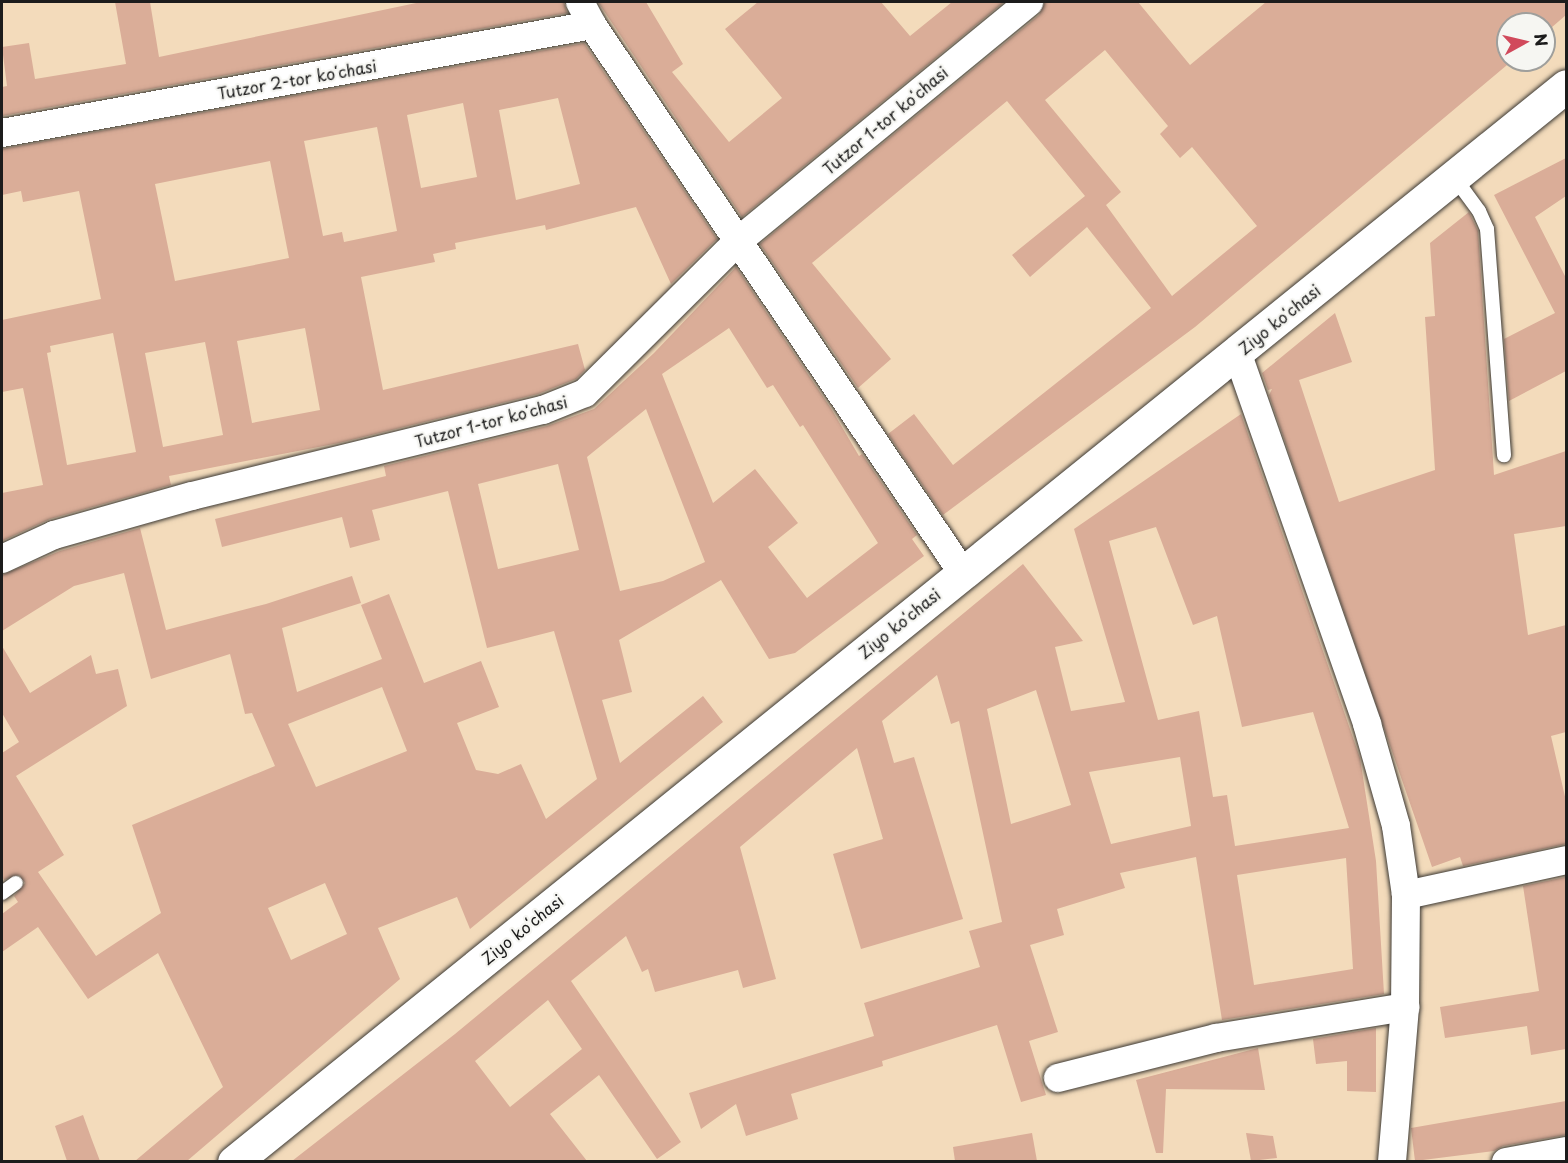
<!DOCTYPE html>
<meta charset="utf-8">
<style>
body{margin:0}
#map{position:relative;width:1568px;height:1163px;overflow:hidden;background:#f3dbbb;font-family:"Playpen Sans",sans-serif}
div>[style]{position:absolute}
.building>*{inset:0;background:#daad98}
.roads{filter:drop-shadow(0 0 2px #3c3934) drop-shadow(0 0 2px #3c3934)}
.service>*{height:14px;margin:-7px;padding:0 7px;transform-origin:7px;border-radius:7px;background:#fff}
.minor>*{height:28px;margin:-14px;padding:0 14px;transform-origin:14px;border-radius:14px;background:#fff}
.tertiary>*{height:33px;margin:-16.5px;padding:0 16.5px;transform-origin:16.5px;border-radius:16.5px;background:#fff}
span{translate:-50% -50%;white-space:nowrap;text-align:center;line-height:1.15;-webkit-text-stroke:4.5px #f6f6f2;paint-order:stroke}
.street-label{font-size:16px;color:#1c1c1c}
.frame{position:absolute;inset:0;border:3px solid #1c1c1c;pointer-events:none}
.north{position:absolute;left:1496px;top:12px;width:60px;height:60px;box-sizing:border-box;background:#f6f6f2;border:2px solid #9f9f9c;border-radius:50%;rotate:82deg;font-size:16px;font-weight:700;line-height:24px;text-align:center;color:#1c1c1c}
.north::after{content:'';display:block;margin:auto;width:21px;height:27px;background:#d1495b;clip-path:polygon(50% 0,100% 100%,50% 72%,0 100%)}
</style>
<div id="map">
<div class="building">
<div style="clip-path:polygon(115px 2px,150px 2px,159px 57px,421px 2px,564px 2px,567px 13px,2px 116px,2px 87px,7px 86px,2px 47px,29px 43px,35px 79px,126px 64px)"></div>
<div style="clip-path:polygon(598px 2px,646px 2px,683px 64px,672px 72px,729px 142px,782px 98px,725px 29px,758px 2px,881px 2px,910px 36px,952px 2px,1004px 2px,742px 217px)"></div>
<div style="clip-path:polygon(evenodd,1045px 2px,1138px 2px,1190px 65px,1266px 2px,1566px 2px,1566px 15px,1544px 34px,1544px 24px,1508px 24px,1508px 60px,1513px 60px,1195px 327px,943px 515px,888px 434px,914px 414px,953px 465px,1151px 308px,1087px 227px,1030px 277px,1012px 255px,1085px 196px,1007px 101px,812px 263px,891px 359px,858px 388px,760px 244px,1039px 15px,1045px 2px,1105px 50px,1168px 126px,1160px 134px,1180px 158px,1192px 147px,1257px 226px,1172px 296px,1106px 205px,1121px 192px,1045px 100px,1105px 50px)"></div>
<div style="clip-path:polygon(evenodd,584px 43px,717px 239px,671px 284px,636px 207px,546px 230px,545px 225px,455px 243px,456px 249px,433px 254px,435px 262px,361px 277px,383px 390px,578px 344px,585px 370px,576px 379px,538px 394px,339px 443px,169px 476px,171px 485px,50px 519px,2px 541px,2px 493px,43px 485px,23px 388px,2px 392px,2px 320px,101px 299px,79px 191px,23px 202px,21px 191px,2px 195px,2px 149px,584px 43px,558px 98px,580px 184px,516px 200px,499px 110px,558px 98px,584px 43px,463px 103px,477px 177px,421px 188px,407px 115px,463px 103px,584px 43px,377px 127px,397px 231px,344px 242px,342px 232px,323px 236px,304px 141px,377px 127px,584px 43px,270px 161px,289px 258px,175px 281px,155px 184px,270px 161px,584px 43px,305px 328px,320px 410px,252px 423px,237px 341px,305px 328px,584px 43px,113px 333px,136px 452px,67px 465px,47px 353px,51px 352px,50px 346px,113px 333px,584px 43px,205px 342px,223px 435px,163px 447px,145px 353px,205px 342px)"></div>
<div style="clip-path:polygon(1566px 158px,1566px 196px,1535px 217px,1566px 278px,1566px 371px,1509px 401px,1504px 339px,1555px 313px,1494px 195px)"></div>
<div style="clip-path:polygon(1469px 212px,1478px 231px,1494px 475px,1566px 451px,1566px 526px,1514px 534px,1528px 635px,1566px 625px,1566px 732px,1551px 736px,1566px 801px,1566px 844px,1463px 866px,1460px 857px,1432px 867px,1269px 395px,1272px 389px,1268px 390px,1262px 373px,1335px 313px,1352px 362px,1299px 380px,1339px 502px,1435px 470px,1425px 317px,1435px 316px,1430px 243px)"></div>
<div style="clip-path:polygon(evenodd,736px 267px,832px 410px,859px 456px,862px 454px,917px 535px,912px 539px,924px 556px,795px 653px,769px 659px,721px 580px,619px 640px,632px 692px,602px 700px,620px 763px,703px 696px,723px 722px,470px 929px,457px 897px,378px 928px,400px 979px,187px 1161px,135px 1161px,223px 1087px,158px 953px,88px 999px,38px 927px,2px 952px,2px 914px,18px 902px,14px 896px,25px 883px,19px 875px,4px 880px,2px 876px,2px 753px,19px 742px,2px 713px,2px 646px,30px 693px,91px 655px,96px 674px,118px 669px,127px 706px,16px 776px,64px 855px,38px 872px,96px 956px,161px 913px,132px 825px,275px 766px,252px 713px,245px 714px,230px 654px,151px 679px,124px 573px,74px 586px,2px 631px,2px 575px,60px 551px,140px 528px,166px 630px,266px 604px,352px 576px,361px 603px,282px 628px,297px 692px,382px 659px,361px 605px,389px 594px,424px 683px,481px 661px,499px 707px,457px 723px,476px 770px,498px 774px,521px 764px,546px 819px,597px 779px,554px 631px,487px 648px,448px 491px,372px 510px,380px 540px,350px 548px,342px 517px,222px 547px,215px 519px,386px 476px,384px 466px,547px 426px,594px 409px,654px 353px,736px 267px,729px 328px,767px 388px,773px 385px,800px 427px,803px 425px,878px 543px,807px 598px,768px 547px,798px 523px,755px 469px,713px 503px,662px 374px,729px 328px,736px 267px,646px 409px,705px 562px,663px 581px,620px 591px,587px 457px,646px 409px,736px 267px,558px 464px,579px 550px,498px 569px,478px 484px,558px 464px,736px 267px,382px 687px,407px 751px,316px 787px,288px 724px,382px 687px,736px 267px,325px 883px,347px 934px,291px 960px,268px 908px,325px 883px)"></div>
<div style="clip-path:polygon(evenodd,1241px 414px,1360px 758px,1376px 861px,1384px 994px,1222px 1020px,1196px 857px,1120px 873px,1125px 888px,1057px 909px,1064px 935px,1030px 945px,1058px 1032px,1029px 1041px,1046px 1095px,1021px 1102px,997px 1025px,882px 1061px,883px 1066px,791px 1094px,798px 1119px,746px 1136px,736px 1104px,701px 1129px,689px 1093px,874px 1036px,864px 1003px,980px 967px,969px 931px,1002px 922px,959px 721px,951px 724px,937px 675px,882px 721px,894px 763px,914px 757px,963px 919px,861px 949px,833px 854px,883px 839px,857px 748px,740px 847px,776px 979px,743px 988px,738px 970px,655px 992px,648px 969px,642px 972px,626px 936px,571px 981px,681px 1142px,657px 1159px,599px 1075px,550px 1114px,587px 1161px,292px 1161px,455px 1034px,1023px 564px,1083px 641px,1055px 647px,1071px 711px,1125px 702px,1074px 529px,1241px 414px,1156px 527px,1193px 625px,1217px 616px,1242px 727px,1313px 712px,1349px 828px,1235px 846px,1227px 795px,1213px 797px,1199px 711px,1158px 720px,1109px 541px,1156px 527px,1241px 414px,1036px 690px,1071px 805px,1011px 824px,987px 709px,1036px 690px,1241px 414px,1180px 757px,1191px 826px,1111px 844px,1089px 772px,1180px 757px,1241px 414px,1346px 858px,1353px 969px,1254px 985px,1237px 875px,1346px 858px,1241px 414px,548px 1000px,582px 1049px,510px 1107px,475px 1061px,548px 1000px)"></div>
<div style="clip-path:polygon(1566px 877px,1566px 1049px,1531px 1055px,1527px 1026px,1445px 1038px,1440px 1007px,1539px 991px,1523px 886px)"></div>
<div style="clip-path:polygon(1376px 1028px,1376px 1092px,1347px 1091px,1347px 1061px,1316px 1064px,1313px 1039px)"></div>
<div style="clip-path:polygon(1258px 1048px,1265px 1090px,1166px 1089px,1163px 1153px,1156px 1153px,1136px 1080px)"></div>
<div style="clip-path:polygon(1566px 1101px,1566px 1135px,1503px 1146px,1494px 1151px,1415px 1161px,1411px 1128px)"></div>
<div style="clip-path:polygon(83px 1115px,92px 1140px,100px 1161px,67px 1161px,55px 1126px)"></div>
<div style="clip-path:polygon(1032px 1133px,1037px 1161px,955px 1161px,953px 1147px)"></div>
<div style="clip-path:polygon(1246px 1133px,1273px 1136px,1277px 1158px,1251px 1161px)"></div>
</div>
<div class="roads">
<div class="service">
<div style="left:1454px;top:177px;width:42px;rotate:53.7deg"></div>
<div style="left:1479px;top:211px;width:20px;rotate:66deg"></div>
<div style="left:1487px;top:229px;width:227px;rotate:85.7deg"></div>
<div style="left:2px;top:893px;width:17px;rotate:-36deg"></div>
</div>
<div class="minor">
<div style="left:580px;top:2px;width:26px;rotate:62deg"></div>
<div style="left:592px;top:25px;width:660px;rotate:55.92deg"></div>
<div style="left:2px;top:133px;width:600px;rotate:-10.37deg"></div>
<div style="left:1237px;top:352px;width:394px;rotate:70.7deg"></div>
<div style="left:1367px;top:724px;width:106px;rotate:74.1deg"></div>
<div style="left:1396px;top:826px;width:70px;rotate:81.8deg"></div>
<div style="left:1406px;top:895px;width:112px;rotate:90.5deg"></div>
<div style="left:1405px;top:1007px;width:156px;rotate:94.8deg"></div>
<div style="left:2px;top:559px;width:57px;rotate:-24.8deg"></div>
<div style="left:54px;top:535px;width:143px;rotate:-15.8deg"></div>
<div style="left:192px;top:496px;width:361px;rotate:-13.8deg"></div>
<div style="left:543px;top:410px;width:45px;rotate:-22deg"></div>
<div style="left:585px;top:393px;width:214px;rotate:-44.8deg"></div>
<div style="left:737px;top:242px;width:378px;rotate:-39.4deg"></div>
<div style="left:1406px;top:895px;width:164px;rotate:-12.3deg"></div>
<div style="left:1058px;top:1078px;width:163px;rotate:-14.2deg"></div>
<div style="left:1216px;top:1038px;width:192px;rotate:-9.3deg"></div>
<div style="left:1506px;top:1162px;width:61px;rotate:-10.4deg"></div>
</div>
<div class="tertiary">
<div style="left:234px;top:1162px;width:1712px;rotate:-38.93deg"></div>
</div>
</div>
<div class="street-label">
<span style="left:297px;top:79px;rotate:-10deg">Tutzor 2-tor koʻchasi</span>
<span style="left:885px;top:120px;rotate:-40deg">Tutzor 1-tor koʻchasi</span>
<span style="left:1279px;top:319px;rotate:-39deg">Ziyo koʻchasi</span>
<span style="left:491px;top:421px;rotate:-15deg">Tutzor 1-tor koʻchasi</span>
<span style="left:899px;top:623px;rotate:-39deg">Ziyo koʻchasi</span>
<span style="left:522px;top:929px;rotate:-39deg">Ziyo koʻchasi</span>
</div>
<div class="frame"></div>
<div class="north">N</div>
</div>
